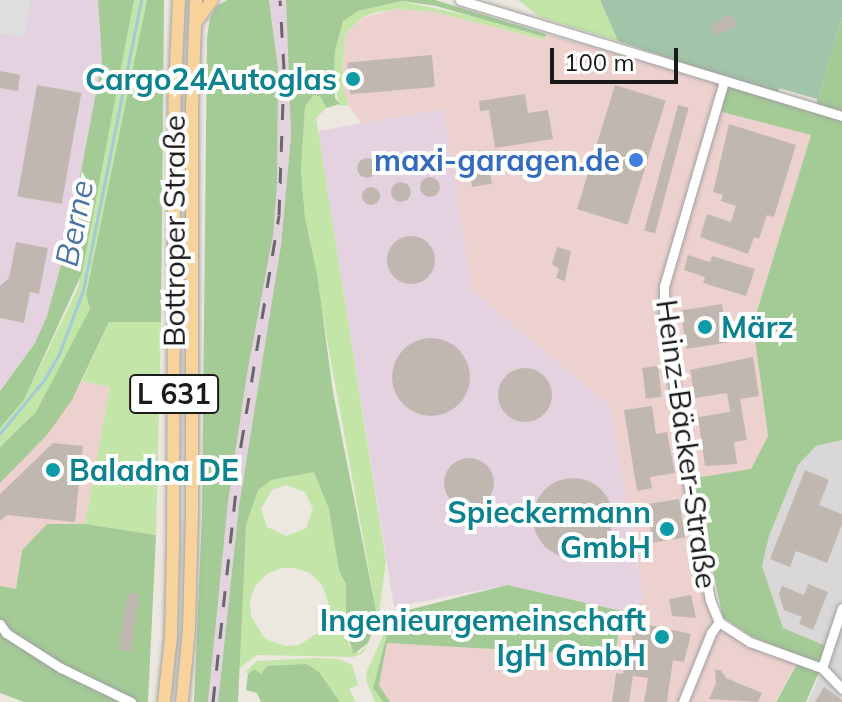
<!DOCTYPE html>
<meta charset="utf-8">
<style>
body{margin:0}
#map{position:relative;width:842px;height:702px;overflow:hidden;background:#ece8e0;font-family:Mulish,sans-serif}
div>[style]{position:absolute}
.residential>*{inset:0;background:#d9d7d7}
.commercial>*{inset:0;background:#edd1cf}
.industrial>*{inset:0;background:#e5d2e1}
.grass>*{inset:0;background:#c3e5a7}
.forest>*{inset:0;background:#a4ca96}
.cemetery>*{inset:0;background:#a2c4a8}
.parking>*{inset:0;background:#dedede}
.stream>*{height:3px;margin:-1.5px;padding:0 1.5px;transform-origin:1.5px;border-radius:1.5px;background:#a2cad8}
.building>*{inset:0;background:#c0b8b0;transform-origin:0 0}
.round{border-radius:50%}
.roads{filter:drop-shadow(0 0 2px #a1a1a1) drop-shadow(0 0 2px #a1a1a1)}
.minor>*{height:9px;margin:-4.5px;padding:0 4.5px;transform-origin:4.5px;border-radius:4.5px;background:#fff}
.major>*{height:12px;margin:-6px;padding:0 6px;transform-origin:6px;border-radius:6px;background:#f7d29a}
.rail>*{height:3px;margin-top:-1.5px;transform-origin:0;background:repeating-linear-gradient(90deg,#686868 0 16px,transparent 0 32px)}
.dots>*{width:22px;height:22px;translate:-50% -50%;box-sizing:border-box;border:4px solid #fff;border-radius:50%}
span{translate:-50% -50%;white-space:nowrap;text-align:center;line-height:1.15;-webkit-text-stroke:8px #fff;paint-order:stroke}
.shield-label span{padding:2px 6px;background:#fff;border:2px solid;border-radius:6px;-webkit-text-stroke-width:0}
.shield-label{font-size:28px;color:#1a1a1a;font-weight:700}
.culture-label{font-size:30px;color:#0d838f;font-weight:700}
.right{translate:-100% -50%;text-align:right}
.left{translate:0 -50%;text-align:left}
.shop-label{font-size:30px;color:#366cbe;font-weight:700}
.street-label{font-size:30px;color:#1a1a1a}
.water-label{font-size:32px;color:#4c75a5;font-style:italic}
.scale{position:absolute;left:550px;top:48px;width:128px;height:36px;box-sizing:border-box;border:4px solid #1a1a1a;border-top:0;padding-left:10px;font-size:24px;line-height:28px;white-space:nowrap;color:#1a1a1a;-webkit-text-stroke:6px #fff;paint-order:stroke}
</style>
<div id="map">
<div class="residential">
<div style="clip-path:polygon(842px 440px,842px 605px,826px 646px,783px 628px,762px 566px,769px 536px,798px 465px,816px 446px)"></div>
<div style="clip-path:polygon(842px 610px,842px 702px,808px 702px,822px 669px)"></div>
</div>
<div class="commercial">
<div style="clip-path:polygon(397px 9px,435px 12px,544px 40px,546px 34px,671px 69px,719px 84px,712px 107px,718px 111px,811px 135px,753px 324px,768px 436px,751px 469px,690px 479px,665px 309px,665px 285px,675px 240px,662px 284px,667px 357px,709px 600px,716px 623px,749px 642px,798px 660px,775px 702px,390px 702px,379px 685px,386px 643px,615px 656px,622px 611px,629px 612px,643px 598px,610px 406px,472px 290px,443px 110px,363px 125px,348px 105px,342px 82px,345px 35px,361px 18px)"></div>
<div style="clip-path:polygon(82px 381px,110px 387px,85px 524px,46px 525px,22px 550px,16px 590px,0 586px,0 483px,47px 435px)"></div>
</div>
<div class="industrial">
<div style="clip-path:polygon(0 0,98px 0,102px 61px,68px 239px,47px 316px,35px 343px,0 390px)"></div>
<div style="clip-path:polygon(269px 0,286px 0,291px 135px,281px 245px,239px 506px,218px 702px,208px 702px,228px 502px,247px 374px,273px 27px)"></div>
<div style="clip-path:polygon(443px 109px,472px 290px,610px 406px,643px 598px,629px 612px,507px 585px,394px 607px,318px 131px)"></div>
</div>
<div class="grass">
<div style="clip-path:polygon(134px 0,147px 0,86px 293px,91px 309px,36px 413px,0 447px,0 428px,24px 400px,78px 288px)"></div>
<div style="clip-path:polygon(518px 0,600px 0,618px 41px,540px 17px)"></div>
<div style="clip-path:polygon(401px 1px,480px 18px,545px 37px,545px 40px,435px 12px,397px 9px,373px 13px,361px 18px,345px 35px,342px 82px,348px 105px,339px 106px,334px 78px,335px 51px,343px 21px,358px 11px)"></div>
<div style="clip-path:polygon(314px 95px,321px 97px,326px 108px,316px 118px,386px 561px,378px 620px,305px 218px,301px 168px,305px 106px)"></div>
<div style="clip-path:polygon(109px 322px,161px 322px,156px 535px,85px 524px,110px 387px,82px 381px)"></div>
<div style="clip-path:polygon(evenodd,314px 471px,329px 507px,339px 571px,346px 584px,348px 601px,344px 617px,349px 646px,359px 653px,368px 645px,363px 653px,353px 657px,257px 655px,241px 667px,237px 662px,246px 525px,258px 489px,271px 480px,314px 471px,286px 485px,305px 492px,313px 509px,306px 528px,287px 536px,267px 527px,261px 509px,272px 490px,286px 485px,314px 471px,281px 568px,295px 568px,310px 573px,322px 585px,328px 601px,328px 617px,321px 631px,299px 645px,285px 646px,265px 639px,251px 616px,250px 600px,255px 586px,267px 574px,281px 568px)"></div>
<div style="clip-path:polygon(390px 620px,373px 688px,383px 702px,375px 702px,366px 680px,367px 671px)"></div>
<div style="clip-path:polygon(316px 658px,339px 659px,352px 665px,358px 685px,349px 689px,356px 702px,340px 702px,319px 672px,284px 666px,268px 666px,260px 674px,254px 669px,248px 674px,246px 671px,257px 661px)"></div>
</div>
<div class="forest">
<div style="clip-path:polygon(98px 0,134px 0,82px 273px,24px 400px,0 428px,0 391px,35px 343px,47px 316px,68px 239px,102px 61px)"></div>
<div style="clip-path:polygon(147px 0,164px 0,164px 5px,161px 322px,109px 322px,72px 400px,47px 435px,0 483px,0 447px,36px 412px,90px 309px,86px 294px)"></div>
<div style="clip-path:polygon(227px 0,269px 0,278px 69px,277px 184px,273px 235px,247px 374px,228px 502px,208px 702px,194px 702px,202px 515px,207px 37px,210px 18px,217px 6px)"></div>
<div style="clip-path:polygon(286px 0,435px 0,546px 34px,545px 37px,436px 6px,402px 1px,358px 11px,343px 21px,335px 51px,334px 78px,335px 98px,340px 104px,326px 108px,321px 97px,314px 95px,305px 106px,301px 170px,305px 218px,317px 274px,333px 392px,378px 620px,368px 643px,354px 654px,346px 633px,346px 584px,339px 571px,329px 509px,314px 472px,271px 480px,258px 490px,246px 525px,238px 702px,218px 702px,239px 506px,281px 245px,291px 135px)"></div>
<div style="clip-path:polygon(842px 16px,842px 113px,817px 105px)"></div>
<div style="clip-path:polygon(727px 84px,842px 117px,842px 440px,816px 446px,798px 465px,769px 536px,762px 566px,783px 628px,826px 646px,820px 667px,751px 636px,723px 617px,701px 518px,695px 478px,751px 469px,768px 436px,753px 324px,811px 135px,718px 111px)"></div>
<div style="clip-path:polygon(47px 524px,85px 524px,156px 535px,148px 702px,24px 702px,0 693px,0 586px,16px 589px,22px 550px)"></div>
<div style="clip-path:polygon(507px 585px,622px 611px,615px 656px,387px 643px,379px 685px,390px 702px,383px 702px,373px 688px,392px 614px)"></div>
<div style="clip-path:polygon(798px 662px,821px 668px,806px 702px,776px 702px)"></div>
<div style="clip-path:polygon(306px 664px,319px 672px,340px 702px,261px 702px,257px 693px,246px 690px,248px 674px,254px 669px,261px 674px,267px 666px)"></div>
</div>
<div class="cemetery">
<div style="clip-path:polygon(600px 0,842px 0,842px 16px,817px 105px,817px 99px,779px 88px,778px 95px,618px 41px)"></div>
</div>
<div class="parking">
<div style="clip-path:polygon(0 0,31px 0,24px 37px,0 33px)"></div>
</div>
<div class="stream">
<div style="left:0;top:433px;width:69px;rotate:-50.3deg"></div>
<div style="left:44px;top:380px;width:30px;rotate:-60deg"></div>
<div style="left:59px;top:354px;width:68px;rotate:-69.4deg"></div>
<div style="left:83px;top:290px;width:296px;rotate:-78.7deg"></div>
</div>
<div class="building">
<div style="clip-path:polygon(726px 16px,732px 16px,737px 26px,716px 36px,711px 25px)"></div>
<div style="left:432px;top:55px;width:32px;height:85px;rotate:85deg"></div>
<div style="clip-path:polygon(0 71px,20px 75px,18px 91px,0 88px)"></div>
<div style="left:37px;top:85px;width:45px;height:113px;rotate:10deg"></div>
<div style="left:615px;top:85px;width:53px;height:130px;rotate:17deg"></div>
<div style="clip-path:polygon(525px 94px,528px 113px,548px 110px,553px 139px,495px 148px,489px 110px,480px 111px,479px 101px)"></div>
<div style="left:678px;top:105px;width:11px;height:130px;rotate:15deg"></div>
<div style="clip-path:polygon(729px 124px,796px 145px,774px 217px,767px 215px,759px 239px,754px 237px,748px 254px,700px 237px,707px 214px,731px 222px,736px 206px,721px 201px,723px 195px,713px 192px)"></div>
<div class="round" style="left:387px;top:154px;width:18px;height:18px"></div>
<div class="round" style="left:357px;top:158px;width:20px;height:20px"></div>
<div style="left:489px;top:165px;width:19px;height:20px;rotate:81deg"></div>
<div class="round" style="left:420px;top:177px;width:20px;height:20px"></div>
<div class="round" style="left:391px;top:182px;width:20px;height:20px"></div>
<div class="round" style="left:362px;top:187px;width:18px;height:18px"></div>
<div class="round" style="left:387px;top:236px;width:48px;height:48px"></div>
<div style="clip-path:polygon(16px 242px,48px 248px,39px 294px,30px 292px,24px 323px,0 318px,0 286px,9px 278px)"></div>
<div style="clip-path:polygon(557px 247px,571px 251px,565px 281px,556px 278px,559px 269px,552px 264px)"></div>
<div style="clip-path:polygon(688px 255px,710px 262px,712px 256px,755px 269px,746px 296px,703px 283px,705px 277px,684px 270px)"></div>
<div style="left:722px;top:304px;width:39px;height:42px;rotate:81deg"></div>
<div class="round" style="left:392px;top:338px;width:78px;height:78px"></div>
<div style="clip-path:polygon(753px 357px,759px 396px,740px 399px,747px 440px,734px 442px,737px 464px,705px 466px,698px 417px,730px 412px,727px 393px,695px 398px,690px 370px)"></div>
<div style="left:658px;top:366px;width:31px;height:16px;rotate:83deg"></div>
<div class="round" style="left:498px;top:368px;width:54px;height:54px"></div>
<div style="clip-path:polygon(652px 406px,656px 434px,667px 432px,675px 473px,650px 477px,652px 488px,637px 491px,624px 410px)"></div>
<div style="clip-path:polygon(53px 443px,83px 446px,75px 522px,7px 515px,0 521px,0 494px)"></div>
<div class="round" style="left:444px;top:458px;width:50px;height:50px"></div>
<div style="clip-path:polygon(805px 470px,829px 480px,819px 505px,842px 514px,842px 524px,827px 563px,796px 551px,790px 567px,770px 559px)"></div>
<div class="round" style="left:533px;top:478px;width:80px;height:80px"></div>
<div style="left:679px;top:499px;width:39px;height:33px;rotate:81deg"></div>
<div style="clip-path:polygon(808px 584px,828px 592px,813px 630px,799px 624px,802px 617px,784px 610px,779px 594px,782px 586px,804px 595px)"></div>
<div style="clip-path:polygon(128px 593px,139px 594px,131px 651px,118px 650px)"></div>
<div style="clip-path:polygon(691px 595px,696px 618px,672px 616px,669px 599px)"></div>
<div style="clip-path:polygon(636px 622px,691px 634px,684px 662px,673px 660px,667px 702px,644px 702px,648px 678px,633px 676px,629px 702px,612px 702px,616px 673px,623px 674px,625px 663px,633px 664px,637px 645px,631px 644px)"></div>
<div style="clip-path:polygon(715px 670px,721px 670px,726px 678px,762px 693px,758px 702px,709px 699px,716px 683px)"></div>
<div style="clip-path:polygon(824px 687px,842px 700px,842px 702px,815px 702px)"></div>
</div>
<div class="roads">
<div class="minor">
<div style="left:460px;top:0;width:399px;rotate:16.9deg"></div>
<div style="left:724px;top:81px;width:214px;rotate:106.3deg"></div>
<div style="left:664px;top:286px;width:34px;rotate:90deg"></div>
<div style="left:664px;top:320px;width:195px;rotate:81.5deg"></div>
<div style="left:693px;top:513px;width:89px;rotate:78.9deg"></div>
<div style="left:710px;top:600px;width:24px;rotate:68deg"></div>
<div style="left:719px;top:622px;width:37px;rotate:33deg"></div>
<div style="left:750px;top:642px;width:77px;rotate:19.9deg"></div>
<div style="left:0;top:624px;width:11px;rotate:56deg"></div>
<div style="left:6px;top:633px;width:65px;rotate:32.5deg"></div>
<div style="left:61px;top:668px;width:78px;rotate:25.9deg"></div>
<div style="left:822px;top:668px;width:63px;rotate:-71.6deg"></div>
<div style="left:822px;top:668px;width:29px;rotate:46deg"></div>
<div style="left:683px;top:702px;width:74px;rotate:-67.9deg"></div>
<div style="left:711px;top:633px;width:14px;rotate:-54deg"></div>
</div>
<div class="major">
<div style="left:196px;top:22px;width:27px;rotate:-54deg"></div>
<div style="left:164px;top:702px;width:66px;rotate:-83.9deg"></div>
<div style="left:171px;top:636px;width:91px;rotate:-88.7deg"></div>
<div style="left:173px;top:545px;width:460px;rotate:-89.8deg"></div>
<div style="left:175px;top:85px;width:85px;rotate:-87.3deg"></div>
<div style="left:182px;top:702px;width:73px;rotate:-84.5deg"></div>
<div style="left:189px;top:629px;width:118px;rotate:-88.5deg"></div>
<div style="left:192px;top:511px;width:406px;rotate:-90deg"></div>
<div style="left:192px;top:105px;width:105px;rotate:-87.8deg"></div>
</div>
</div>
<div class="rail">
<div style="left:213px;top:702px;width:259px;rotate:-83.8deg"></div>
<div style="left:241px;top:445px;width:233px;rotate:-80.6deg"></div>
<div style="left:279px;top:215px;width:146px;rotate:-88deg"></div>
<div style="left:284px;top:69px;width:69px;rotate:-93.3deg"></div>
</div>
<div class="dots">
<div style="left:353px;top:79px;background:#0f9aa8"></div>
<div style="left:636px;top:160px;background:#3f7fe0"></div>
<div style="left:705px;top:327px;background:#0f9aa8"></div>
<div style="left:53px;top:470px;background:#0f9aa8"></div>
<div style="left:667px;top:529px;background:#0f9aa8"></div>
<div style="left:662px;top:637px;background:#0f9aa8"></div>
</div>
<div class="shield-label">
<span style="left:174px;top:394px">L 631</span>
</div>
<div class="culture-label">
<span class="right" style="left:337px;top:79px">Cargo24Autoglas</span>
<span class="left" style="left:721px;top:327px">März</span>
<span class="left" style="left:69px;top:470px">Baladna DE</span>
<span class="right" style="left:651px;top:529px">Spieckermann<br>GmbH</span>
<span class="right" style="left:646px;top:637px">Ingenieurgemeinschaft<br>IgH GmbH</span>
</div>
<div class="shop-label">
<span class="right" style="left:620px;top:160px">maxi-garagen.de</span>
</div>
<div class="street-label">
<span style="left:174px;top:231px;rotate:-90deg">Bottroper Straße</span>
<span style="left:687px;top:444px;rotate:82deg">Heinz-Bäcker-Straße</span>
</div>
<div class="water-label">
<span style="left:74px;top:223px;rotate:-79deg">Berne</span>
</div>
<div class="scale">100 m</div>
</div>
